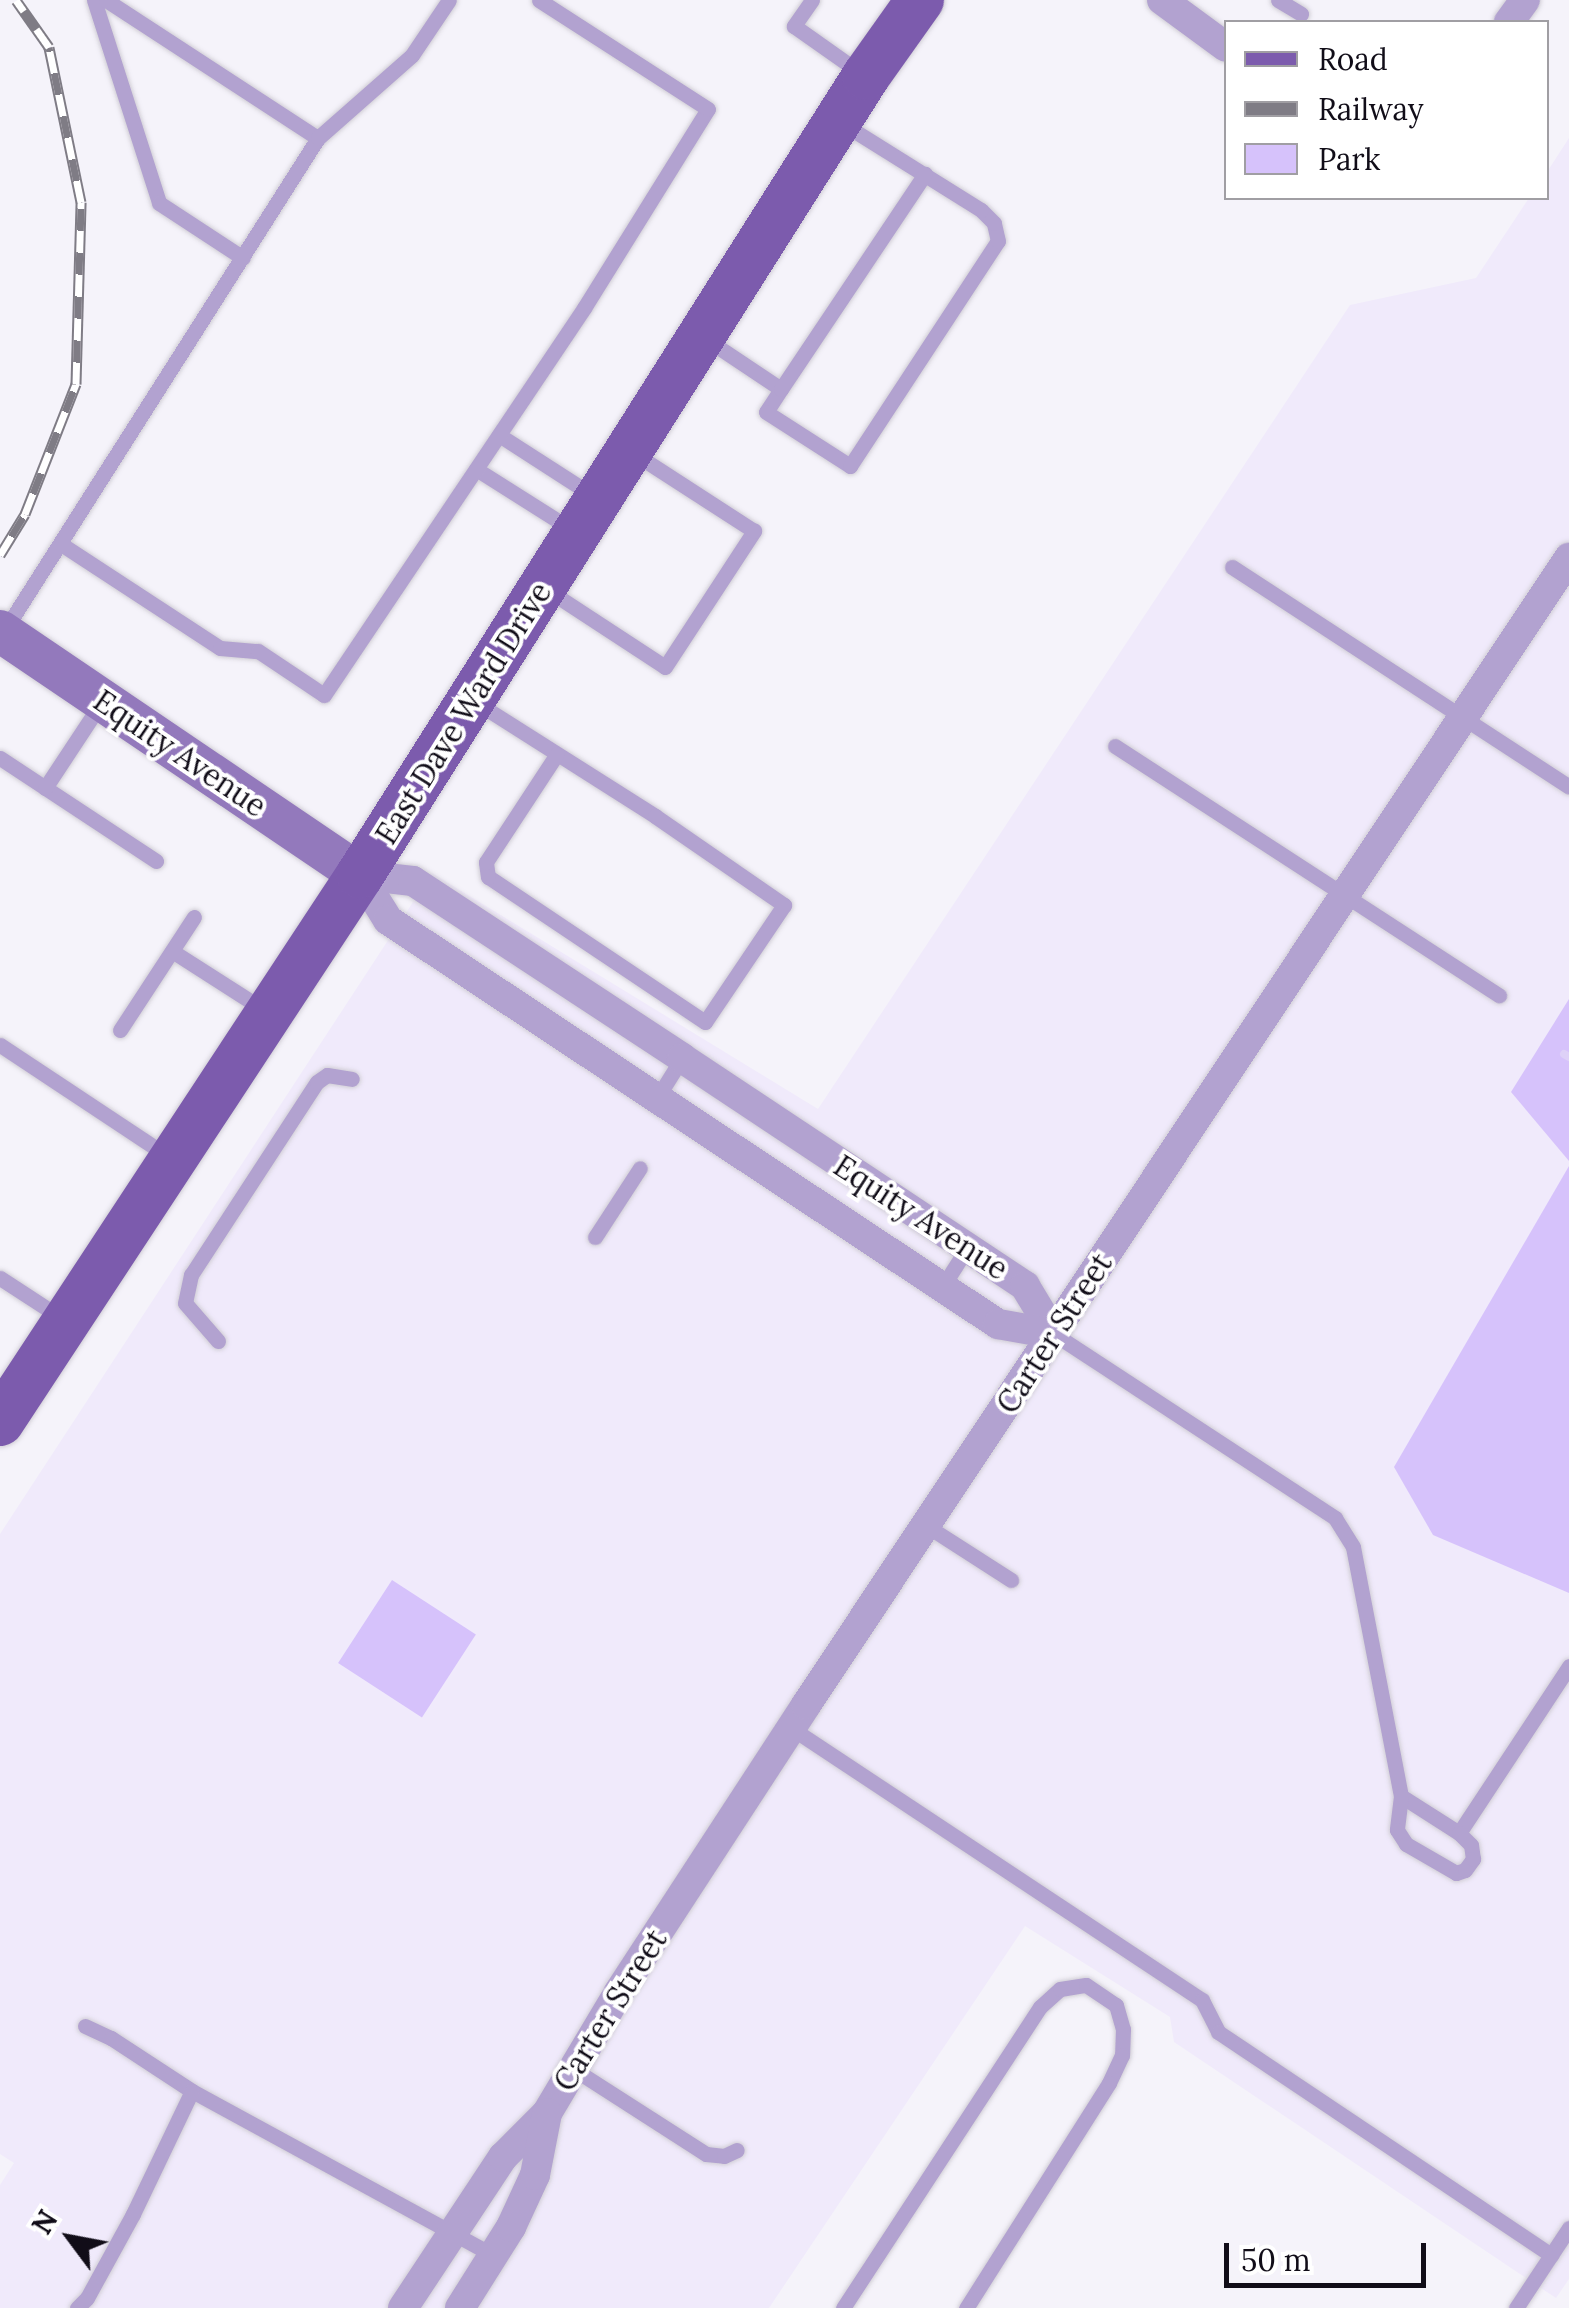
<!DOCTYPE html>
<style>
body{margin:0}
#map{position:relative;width:1569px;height:2308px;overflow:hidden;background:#f5f3fa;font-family:Lora,serif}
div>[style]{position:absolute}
.built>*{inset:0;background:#f0eafb}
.green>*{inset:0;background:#d6c2fb;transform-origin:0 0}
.stream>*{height:8px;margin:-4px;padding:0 4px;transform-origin:4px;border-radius:4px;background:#ded1f7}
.roads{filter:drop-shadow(0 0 2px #d1ced6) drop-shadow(0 0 2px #d1ced6)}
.lane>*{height:15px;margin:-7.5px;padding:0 7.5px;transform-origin:7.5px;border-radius:7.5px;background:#b2a2d0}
.street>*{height:30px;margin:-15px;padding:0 15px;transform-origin:15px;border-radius:15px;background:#b2a2d0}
.secondary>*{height:42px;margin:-21px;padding:0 21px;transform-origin:21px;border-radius:21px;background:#9379bc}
.primary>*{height:48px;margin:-24px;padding:0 24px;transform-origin:24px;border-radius:24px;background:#7c5bad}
.rail>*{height:11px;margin-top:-5.5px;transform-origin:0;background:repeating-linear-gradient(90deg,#fff 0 22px,#7f7c85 0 44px);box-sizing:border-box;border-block:2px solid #7f7c85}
span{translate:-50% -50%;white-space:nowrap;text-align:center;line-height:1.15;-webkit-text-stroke:8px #fff;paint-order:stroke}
.street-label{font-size:30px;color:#110d18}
.legend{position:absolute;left:1224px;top:20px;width:325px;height:180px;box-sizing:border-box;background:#fff;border:2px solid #a09ea3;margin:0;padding:12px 18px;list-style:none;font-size:30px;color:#110d18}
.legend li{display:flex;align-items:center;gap:20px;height:50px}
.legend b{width:50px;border:2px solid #a09ea3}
.north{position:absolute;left:20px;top:2188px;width:100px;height:100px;-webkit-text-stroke:8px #fff;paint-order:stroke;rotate:302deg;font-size:28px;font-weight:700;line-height:40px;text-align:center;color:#110d18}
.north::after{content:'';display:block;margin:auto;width:35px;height:45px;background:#110d18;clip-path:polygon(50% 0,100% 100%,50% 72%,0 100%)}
.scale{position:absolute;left:1224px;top:2243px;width:202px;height:45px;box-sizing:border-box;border:5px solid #110d18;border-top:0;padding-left:12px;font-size:30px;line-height:35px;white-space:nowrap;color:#110d18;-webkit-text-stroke:8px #fff;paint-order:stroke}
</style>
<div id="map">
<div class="built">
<div style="clip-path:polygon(1569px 138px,1569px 2279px,1556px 2298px,1174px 2042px,1170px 2017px,1025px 1926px,769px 2308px,0 2308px,0 2185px,14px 2163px,0 2154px,0 1534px,432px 873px,818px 1109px,1350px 305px,1476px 278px,1529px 198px,1546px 198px,1547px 172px)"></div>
</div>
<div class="green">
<div style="clip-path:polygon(1569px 999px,1569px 1161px,1511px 1092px)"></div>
<div style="clip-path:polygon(1569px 1166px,1569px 1593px,1433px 1535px,1394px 1467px)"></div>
<div style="left:392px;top:1580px;width:100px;height:99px;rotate:33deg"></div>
</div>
<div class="stream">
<div style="left:1564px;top:1054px;width:6px;rotate:31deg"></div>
</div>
<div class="roads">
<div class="lane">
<div style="left:94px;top:0;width:213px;rotate:72.2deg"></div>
<div style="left:159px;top:203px;width:100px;rotate:33.2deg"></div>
<div style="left:106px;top:0;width:253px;rotate:33.1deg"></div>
<div style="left:812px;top:0;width:32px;rotate:125deg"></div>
<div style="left:794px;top:26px;width:83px;rotate:35.2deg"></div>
<div style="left:1278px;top:0;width:27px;rotate:31deg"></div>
<div style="left:706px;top:339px;width:90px;rotate:33.7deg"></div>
<div style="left:781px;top:389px;width:27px;rotate:123deg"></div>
<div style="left:766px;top:412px;width:100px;rotate:32.7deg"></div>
<div style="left:850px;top:466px;width:269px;rotate:-56.7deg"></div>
<div style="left:998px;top:241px;width:18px;rotate:-103deg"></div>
<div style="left:994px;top:223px;width:18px;rotate:-135deg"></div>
<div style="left:981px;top:210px;width:164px;rotate:-148deg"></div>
<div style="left:781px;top:389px;width:259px;rotate:-56.2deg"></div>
<div style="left:499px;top:435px;width:111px;rotate:32.8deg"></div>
<div style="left:476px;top:469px;width:116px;rotate:32.3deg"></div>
<div style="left:61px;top:544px;width:190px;rotate:33.2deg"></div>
<div style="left:220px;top:648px;width:38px;rotate:5deg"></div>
<div style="left:258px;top:651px;width:79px;rotate:33.7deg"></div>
<div style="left:324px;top:695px;width:466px;rotate:-56.1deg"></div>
<div style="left:584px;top:308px;width:234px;rotate:-58.1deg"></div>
<div style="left:708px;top:109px;width:201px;rotate:-147.2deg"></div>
<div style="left:1232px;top:567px;width:402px;rotate:33.1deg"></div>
<div style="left:546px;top:589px;width:142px;rotate:33.2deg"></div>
<div style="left:665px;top:667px;width:163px;rotate:-56.8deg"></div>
<div style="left:754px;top:531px;width:142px;rotate:-147.1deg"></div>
<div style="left:4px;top:631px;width:585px;rotate:-57.51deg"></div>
<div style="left:318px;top:138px;width:125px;rotate:-41.4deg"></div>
<div style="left:412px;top:55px;width:66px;rotate:-56.1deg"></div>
<div style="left:474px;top:701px;width:214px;rotate:32.4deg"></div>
<div style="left:655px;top:816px;width:157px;rotate:34.6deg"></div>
<div style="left:784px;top:905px;width:141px;rotate:124deg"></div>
<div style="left:705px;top:1022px;width:261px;rotate:-146.2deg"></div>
<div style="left:488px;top:877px;width:15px;rotate:-98deg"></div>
<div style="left:486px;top:862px;width:129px;rotate:-56.7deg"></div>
<div style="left:1115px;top:746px;width:458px;rotate:33deg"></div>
<div style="left:0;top:758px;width:187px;rotate:33.4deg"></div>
<div style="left:45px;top:788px;width:102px;rotate:-56.6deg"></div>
<div style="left:172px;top:951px;width:112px;rotate:32.6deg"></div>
<div style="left:120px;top:1030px;width:135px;rotate:-56.8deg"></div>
<div style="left:0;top:1045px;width:203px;rotate:33.5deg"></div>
<div style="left:657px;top:1098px;width:47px;rotate:-58deg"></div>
<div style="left:595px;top:1237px;width:82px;rotate:-56.9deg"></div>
<div style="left:0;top:1278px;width:75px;rotate:33.1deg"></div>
<div style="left:943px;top:1286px;width:45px;rotate:-57.7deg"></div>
<div style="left:1054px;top:1334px;width:336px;rotate:33.2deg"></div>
<div style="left:1335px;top:1518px;width:34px;rotate:58deg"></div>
<div style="left:1353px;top:1547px;width:254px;rotate:79.1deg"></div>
<div style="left:1401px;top:1796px;width:69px;rotate:32.5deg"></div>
<div style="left:1459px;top:1833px;width:200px;rotate:-56.6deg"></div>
<div style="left:218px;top:1341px;width:50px;rotate:-131deg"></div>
<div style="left:185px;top:1303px;width:29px;rotate:-78deg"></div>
<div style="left:191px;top:1275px;width:230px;rotate:-56.9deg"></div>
<div style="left:317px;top:1082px;width:12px;rotate:-35deg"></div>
<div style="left:327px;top:1075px;width:25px;rotate:9deg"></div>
<div style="left:927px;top:1526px;width:100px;rotate:32.7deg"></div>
<div style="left:791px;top:1728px;width:493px;rotate:33.5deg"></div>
<div style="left:1202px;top:2000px;width:36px;rotate:63deg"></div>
<div style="left:1218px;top:2032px;width:401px;rotate:33.8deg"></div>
<div style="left:1401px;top:1796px;width:34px;rotate:97deg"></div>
<div style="left:1397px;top:1830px;width:17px;rotate:57deg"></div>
<div style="left:1406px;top:1844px;width:58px;rotate:30.1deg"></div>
<div style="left:1456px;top:1873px;width:9px;rotate:-18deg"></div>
<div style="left:1465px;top:1870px;width:14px;rotate:-54deg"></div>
<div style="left:1473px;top:1859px;width:14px;rotate:-98deg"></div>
<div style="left:1471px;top:1845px;width:17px;rotate:-135deg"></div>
<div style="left:85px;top:2026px;width:29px;rotate:25deg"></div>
<div style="left:111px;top:2038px;width:97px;rotate:33.2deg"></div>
<div style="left:192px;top:2091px;width:343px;rotate:28.6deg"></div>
<div style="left:572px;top:2068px;width:159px;rotate:32.7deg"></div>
<div style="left:706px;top:2154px;width:18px;rotate:6deg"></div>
<div style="left:724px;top:2156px;width:14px;rotate:-25deg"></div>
<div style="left:77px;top:2308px;width:14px;rotate:-45deg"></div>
<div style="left:87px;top:2298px;width:96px;rotate:-61.3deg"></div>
<div style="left:133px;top:2214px;width:136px;rotate:-64.4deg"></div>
<div style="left:843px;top:2308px;width:360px;rotate:-56.8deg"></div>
<div style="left:1040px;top:2007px;width:27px;rotate:-42deg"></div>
<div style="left:1060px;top:1989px;width:26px;rotate:-9deg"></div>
<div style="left:1086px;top:1985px;width:36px;rotate:34deg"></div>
<div style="left:1116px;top:2005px;width:25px;rotate:74deg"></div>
<div style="left:1123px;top:2029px;width:26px;rotate:92deg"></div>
<div style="left:1122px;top:2055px;width:31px;rotate:115deg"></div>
<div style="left:1109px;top:2083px;width:267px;rotate:122.4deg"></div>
<div style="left:1516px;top:2308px;width:96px;rotate:-56.5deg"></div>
</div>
<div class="street">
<div style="left:1162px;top:0;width:79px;rotate:36.3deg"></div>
<div style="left:1509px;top:22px;width:27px;rotate:-54deg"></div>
<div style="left:360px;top:875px;width:53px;rotate:6.5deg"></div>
<div style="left:413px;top:881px;width:322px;rotate:33.3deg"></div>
<div style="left:682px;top:1058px;width:412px;rotate:33.6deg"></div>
<div style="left:1025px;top:1286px;width:56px;rotate:58.9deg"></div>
<div style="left:360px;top:875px;width:53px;rotate:58.1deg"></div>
<div style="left:388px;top:920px;width:732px;rotate:33.52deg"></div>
<div style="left:998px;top:1324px;width:57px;rotate:10.1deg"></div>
<div style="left:403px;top:2308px;width:181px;rotate:-56.5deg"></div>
<div style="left:503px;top:2157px;width:62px;rotate:-45deg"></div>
<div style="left:547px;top:2113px;width:141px;rotate:-59.2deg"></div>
<div style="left:619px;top:1992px;width:343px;rotate:-56.9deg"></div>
<div style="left:806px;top:1705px;width:1378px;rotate:-56.37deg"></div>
<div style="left:460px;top:2308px;width:96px;rotate:-57.8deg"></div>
<div style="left:511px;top:2227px;width:57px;rotate:-65.2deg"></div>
<div style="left:535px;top:2175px;width:63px;rotate:-79deg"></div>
</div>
<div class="secondary">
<div style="left:0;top:631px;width:435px;rotate:34.1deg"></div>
</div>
<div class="primary">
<div style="left:0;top:1422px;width:655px;rotate:-56.65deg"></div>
<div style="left:360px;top:875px;width:946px;rotate:-57.65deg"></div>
<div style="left:866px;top:76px;width:93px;rotate:-54.6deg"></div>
</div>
</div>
<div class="rail">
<div style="left:0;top:555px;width:48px;rotate:-58.6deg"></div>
<div style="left:25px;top:514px;width:140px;rotate:-68.6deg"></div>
<div style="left:76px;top:384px;width:182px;rotate:-88.4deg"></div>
<div style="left:81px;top:202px;width:158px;rotate:-101.7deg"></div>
<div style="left:49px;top:47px;width:57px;rotate:-125.1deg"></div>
</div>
<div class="street-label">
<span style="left:463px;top:713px;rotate:-58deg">East Dave Ward Drive</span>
<span style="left:180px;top:753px;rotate:34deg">Equity Avenue</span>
<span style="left:921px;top:1217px;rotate:33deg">Equity Avenue</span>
<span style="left:1054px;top:1333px;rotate:-57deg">Carter Street</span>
<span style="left:610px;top:2010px;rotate:-58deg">Carter Street</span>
</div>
<ul class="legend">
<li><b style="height:12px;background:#7c5bad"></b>Road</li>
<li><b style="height:12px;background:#7f7c85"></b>Railway</li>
<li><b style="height:28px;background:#d6c2fb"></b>Park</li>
</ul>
<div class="north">N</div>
<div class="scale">50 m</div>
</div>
